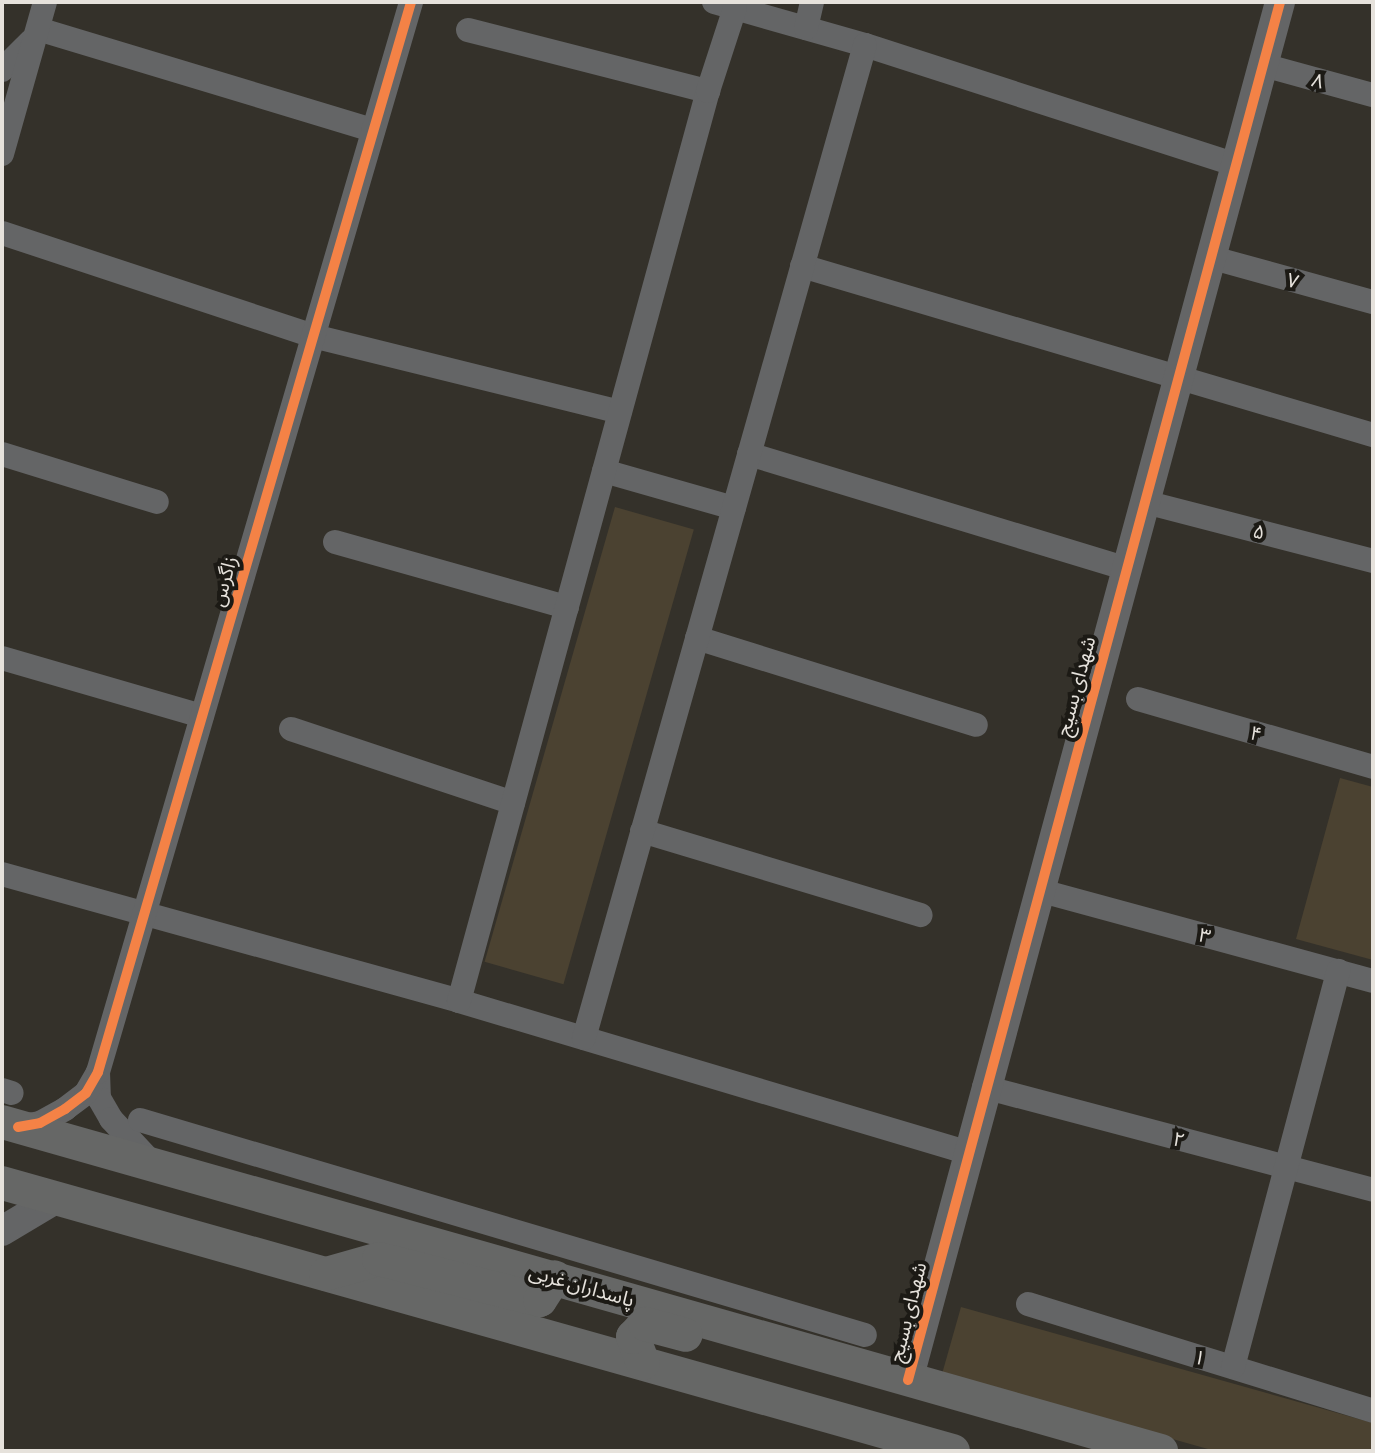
<!DOCTYPE html>
<meta charset="utf-8">
<style>
body{margin:0}
#map{position:relative;width:1375px;height:1453px;overflow:hidden;background:#34312a;font-family:"Asap Condensed","Noto Sans Arabic",sans-serif}
div>[style]{position:absolute}
.green>*{inset:0;background:#4b4231;transform-origin:0 0}
.minor>*{height:24px;margin:-12px;padding:0 12px;transform-origin:12px;border-radius:12px;background:#646566}
.tertiary>*{height:30px;margin:-15px;padding:0 15px;transform-origin:15px;border-radius:15px;background:#646566}
.secondary>*{height:34px;margin:-17px;padding:0 17px;transform-origin:17px;border-radius:17px;background:#666766}
.cycleway>*{height:10px;margin:-5px;padding:0 5px;transform-origin:5px;border-radius:5px;background:#f48246}
span{translate:-50% -50%;white-space:nowrap;text-align:center;line-height:1.15;-webkit-text-stroke:8px #1c1a15;paint-order:stroke}
.street-label{font-size:20px;color:#e6e2dc}
.frame{position:absolute;inset:0;border:4px solid #e6e2dc;pointer-events:none}
</style>
<div id="map">
<div class="green">
<div style="left:615px;top:507px;width:82px;height:473px;rotate:16deg"></div>
<div style="clip-path:polygon(1340px 778px,1373px 787px,1373px 960px,1296px 939px)"></div>
<div style="clip-path:polygon(961px 1307px,1373px 1423px,1373px 1451px,1215px 1451px,942px 1374px)"></div>
</div>
<div class="minor">
<div style="left:714px;top:2px;width:157px;rotate:15.9deg"></div>
<div style="left:865px;top:45px;width:391px;rotate:17.9deg"></div>
<div style="left:806px;top:28px;width:27px;rotate:-77deg"></div>
<div style="left:38px;top:29px;width:350px;rotate:16.8deg"></div>
<div style="left:468px;top:30px;width:248px;rotate:14.3deg"></div>
<div style="left:1263px;top:65px;width:114px;rotate:15.3deg"></div>
<div style="left:2px;top:70px;width:41px;rotate:-45deg"></div>
<div style="left:2px;top:154px;width:158px;rotate:-74.2deg"></div>
<div style="left:2px;top:233px;width:328px;rotate:18.3deg"></div>
<div style="left:313px;top:336px;width:316px;rotate:13.9deg"></div>
<div style="left:1213px;top:258px;width:166px;rotate:15.4deg"></div>
<div style="left:802px;top:266px;width:595px;rotate:16.49deg"></div>
<div style="left:2px;top:454px;width:162px;rotate:17.2deg"></div>
<div style="left:749px;top:454px;width:393px;rotate:16.9deg"></div>
<div style="left:604px;top:471px;width:135px;rotate:15.9deg"></div>
<div style="left:1145px;top:502px;width:236px;rotate:14.5deg"></div>
<div style="left:335px;top:542px;width:241px;rotate:15.7deg"></div>
<div style="left:697px;top:638px;width:292px;rotate:17.3deg"></div>
<div style="left:2px;top:658px;width:208px;rotate:16.2deg"></div>
<div style="left:1138px;top:699px;width:245px;rotate:16.1deg"></div>
<div style="left:291px;top:729px;width:234px;rotate:18.4deg"></div>
<div style="left:642px;top:831px;width:291px;rotate:16.8deg"></div>
<div style="left:2px;top:874px;width:474px;rotate:15.5deg"></div>
<div style="left:459px;top:1001px;width:529px;rotate:16.59deg"></div>
<div style="left:1038px;top:890px;width:347px;rotate:15.2deg"></div>
<div style="left:459px;top:1001px;width:943px;rotate:-74.7deg"></div>
<div style="left:708px;top:91px;width:87px;rotate:-72deg"></div>
<div style="left:584px;top:1038px;width:1032px;rotate:-74.2deg"></div>
<div style="left:98px;top:1072px;width:26px;rotate:88deg"></div>
<div style="left:99px;top:1098px;width:24px;rotate:60deg"></div>
<div style="left:111px;top:1119px;width:63px;rotate:46.9deg"></div>
<div style="left:984px;top:1087px;width:402px;rotate:14.8deg"></div>
<div style="left:2px;top:1090px;width:10px;rotate:17deg"></div>
<div style="left:140px;top:1120px;width:756px;rotate:16.52deg"></div>
<div style="left:21px;top:1126px;width:19px;rotate:-9deg"></div>
<div style="left:40px;top:1123px;width:29px;rotate:-29deg"></div>
<div style="left:65px;top:1109px;width:26px;rotate:-37deg"></div>
<div style="left:86px;top:1093px;width:24px;rotate:-60deg"></div>
<div style="left:98px;top:1072px;width:1115px;rotate:-73.69deg"></div>
<div style="left:1028px;top:1304px;width:361px;rotate:17.2deg"></div>
<div style="left:1233px;top:1367px;width:410px;rotate:-75.1deg"></div>
</div>
<div class="tertiary">
<div style="left:2px;top:1231px;width:64px;rotate:-31deg"></div>
<div style="left:908px;top:1380px;width:1427px;rotate:-74.89deg"></div>
</div>
<div class="secondary">
<div style="left:2px;top:1122px;width:1205px;rotate:15.85deg"></div>
<div style="left:2px;top:1183px;width:988px;rotate:15.74deg"></div>
<div style="left:326px;top:1274px;width:55px;rotate:-15.8deg"></div>
<div style="left:379px;top:1259px;width:166px;rotate:14.3deg"></div>
<div style="left:540px;top:1300px;width:27px;rotate:-57deg"></div>
<div style="left:643px;top:1363px;width:28px;rotate:-111deg"></div>
<div style="left:633px;top:1337px;width:18px;rotate:-47deg"></div>
<div style="left:645px;top:1324px;width:42px;rotate:15deg"></div>
</div>
<div class="cycleway">
<div style="left:18px;top:1127px;width:22px;rotate:-10deg"></div>
<div style="left:40px;top:1123px;width:29px;rotate:-29deg"></div>
<div style="left:65px;top:1109px;width:26px;rotate:-37deg"></div>
<div style="left:86px;top:1093px;width:24px;rotate:-60deg"></div>
<div style="left:98px;top:1072px;width:1115px;rotate:-73.69deg"></div>
<div style="left:908px;top:1380px;width:1427px;rotate:-74.89deg"></div>
</div>
<div class="street-label">
<span style="left:1318px;top:80px;rotate:15deg">۸</span>
<span style="left:1293px;top:280px;rotate:15deg">۷</span>
<span style="left:1259px;top:531px;rotate:14deg">۵</span>
<span style="left:223px;top:581px;rotate:-74deg">زاگرس</span>
<span style="left:1075px;top:686px;rotate:-75deg">شهدای بسیج</span>
<span style="left:1256px;top:733px;rotate:16deg">۴</span>
<span style="left:1205px;top:935px;rotate:15deg">۳</span>
<span style="left:1179px;top:1139px;rotate:15deg">۲</span>
<span style="left:582px;top:1285px;rotate:16deg">پاسداران غربی</span>
<span style="left:907px;top:1312px;rotate:-76deg">شهدای بسیج</span>
<span style="left:1200px;top:1357px;rotate:17deg">۱</span>
</div>
<div class="frame"></div>
</div>
